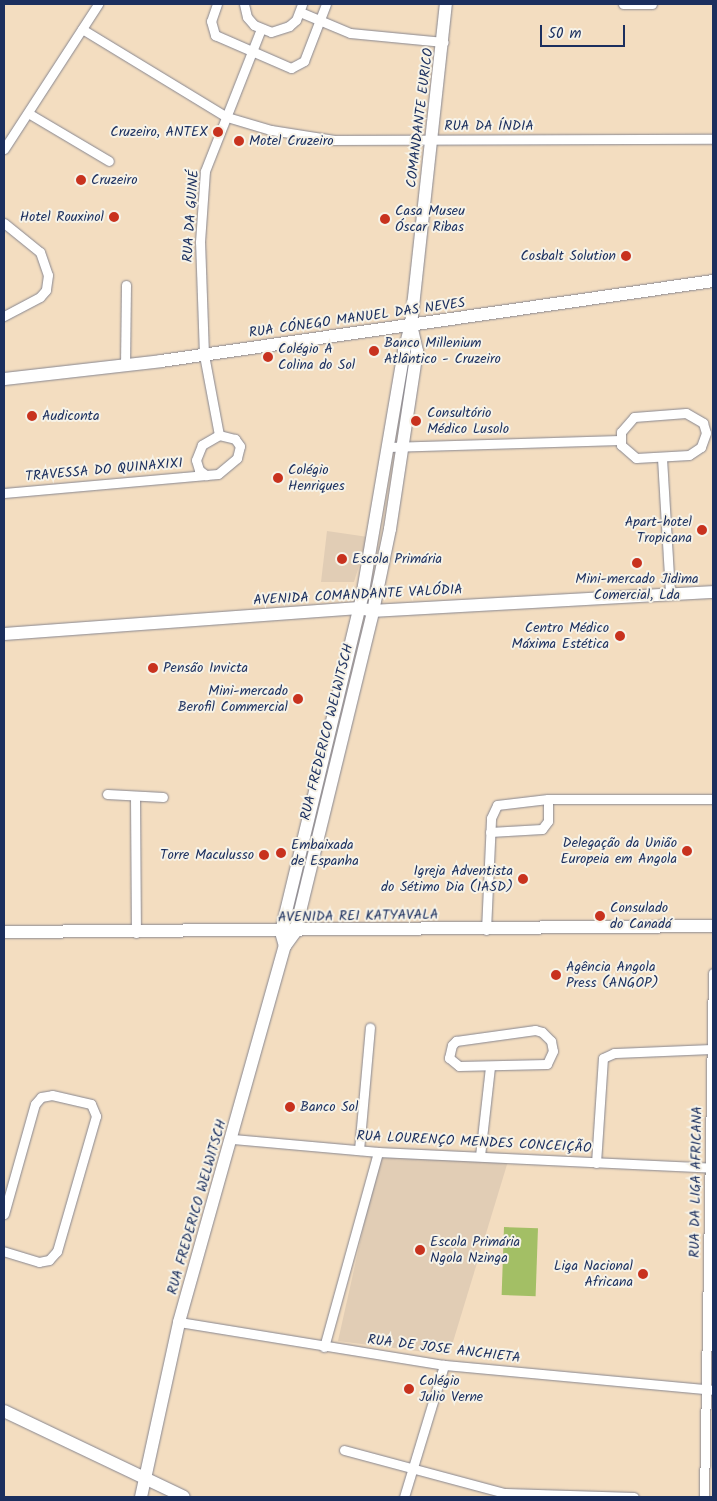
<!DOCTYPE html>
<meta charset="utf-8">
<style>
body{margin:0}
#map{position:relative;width:717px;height:1501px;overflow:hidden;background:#f3ddc0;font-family:Kalam,sans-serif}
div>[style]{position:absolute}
.built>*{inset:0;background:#e1cdb5}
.green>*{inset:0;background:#a3bf65;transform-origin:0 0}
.roads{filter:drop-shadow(0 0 1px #87868f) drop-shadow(0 0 1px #87868f)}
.street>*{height:9px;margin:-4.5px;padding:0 4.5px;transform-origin:4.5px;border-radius:4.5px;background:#fff}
.secondary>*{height:12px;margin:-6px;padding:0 6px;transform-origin:6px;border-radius:6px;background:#fff}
.dots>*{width:14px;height:14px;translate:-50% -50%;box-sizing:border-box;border:2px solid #f7f3e8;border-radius:50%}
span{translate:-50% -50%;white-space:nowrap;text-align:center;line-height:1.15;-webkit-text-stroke:4px #f7f3e8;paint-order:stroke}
.street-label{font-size:14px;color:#1b2f5e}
.poi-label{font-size:14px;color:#1b2f5e}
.right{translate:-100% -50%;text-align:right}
.left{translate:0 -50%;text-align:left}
.frame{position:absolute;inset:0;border:5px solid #1b2f5e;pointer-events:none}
.scale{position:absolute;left:540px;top:25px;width:85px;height:22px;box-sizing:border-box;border:2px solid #1b2f5e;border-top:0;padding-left:6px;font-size:15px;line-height:18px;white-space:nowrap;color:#1b2f5e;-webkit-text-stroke:4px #f7f3e8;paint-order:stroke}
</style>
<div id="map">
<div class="built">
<div style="clip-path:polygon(327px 531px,368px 537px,354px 582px,321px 582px)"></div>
<div style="clip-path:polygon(380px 1153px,509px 1158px,449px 1355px,338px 1341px)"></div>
</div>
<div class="green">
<div style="left:504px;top:1227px;width:34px;height:68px;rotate:2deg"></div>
</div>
<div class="roads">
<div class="street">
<div style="left:217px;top:4px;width:18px;rotate:109deg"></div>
<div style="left:211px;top:21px;width:15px;rotate:74deg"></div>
<div style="left:215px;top:35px;width:83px;rotate:23.5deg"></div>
<div style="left:291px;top:68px;width:15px;rotate:-28deg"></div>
<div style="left:304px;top:61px;width:61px;rotate:-68.9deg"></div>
<div style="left:244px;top:4px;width:13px;rotate:77deg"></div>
<div style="left:247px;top:17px;width:11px;rotate:49deg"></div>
<div style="left:254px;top:25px;width:18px;rotate:22deg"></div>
<div style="left:271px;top:32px;width:19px;rotate:-18deg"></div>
<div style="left:289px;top:26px;width:9px;rotate:-41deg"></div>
<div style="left:296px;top:20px;width:17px;rotate:-69deg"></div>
<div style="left:623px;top:4px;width:29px"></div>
<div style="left:300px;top:12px;width:54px;rotate:22.8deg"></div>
<div style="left:350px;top:33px;width:94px;rotate:5.5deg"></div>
<div style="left:82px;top:29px;width:170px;rotate:31.3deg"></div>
<div style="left:227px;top:117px;width:46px;rotate:16.5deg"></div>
<div style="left:271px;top:130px;width:64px;rotate:9deg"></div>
<div style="left:334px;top:140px;width:379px;rotate:-0.2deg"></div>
<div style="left:28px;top:113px;width:94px;rotate:30.7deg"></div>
<div style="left:4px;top:149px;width:173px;rotate:-57deg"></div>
<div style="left:4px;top:223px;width:46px;rotate:38.9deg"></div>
<div style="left:40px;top:252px;width:24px;rotate:71deg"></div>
<div style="left:48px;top:275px;width:15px;rotate:98deg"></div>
<div style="left:46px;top:290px;width:9px;rotate:131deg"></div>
<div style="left:40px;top:297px;width:41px;rotate:152.2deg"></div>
<div style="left:125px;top:366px;width:81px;rotate:-89.3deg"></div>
<div style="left:686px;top:413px;width:20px;rotate:30deg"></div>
<div style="left:703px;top:423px;width:10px;rotate:73deg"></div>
<div style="left:706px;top:433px;width:15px;rotate:110deg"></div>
<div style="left:701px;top:447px;width:14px;rotate:146deg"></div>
<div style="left:689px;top:455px;width:53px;rotate:176.8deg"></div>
<div style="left:636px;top:458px;width:20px;rotate:-139deg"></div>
<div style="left:621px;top:445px;width:13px;rotate:-90deg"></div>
<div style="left:621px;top:432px;width:20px;rotate:-49deg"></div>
<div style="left:634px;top:417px;width:52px;rotate:-4.4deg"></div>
<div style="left:219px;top:435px;width:81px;rotate:-100.6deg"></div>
<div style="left:204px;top:355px;width:113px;rotate:-92deg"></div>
<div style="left:200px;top:242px;width:71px;rotate:-86deg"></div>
<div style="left:205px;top:171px;width:153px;rotate:-68.5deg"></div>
<div style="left:388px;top:447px;width:232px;rotate:-1.7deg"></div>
<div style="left:662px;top:458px;width:135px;rotate:86.6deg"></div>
<div style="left:4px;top:493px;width:203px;rotate:-5.1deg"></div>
<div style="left:206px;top:475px;width:12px;rotate:-5deg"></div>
<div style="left:218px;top:474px;width:25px;rotate:-40deg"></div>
<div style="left:237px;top:458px;width:12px;rotate:-76deg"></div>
<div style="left:240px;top:446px;width:9px;rotate:-126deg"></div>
<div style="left:235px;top:439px;width:16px;rotate:-166deg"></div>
<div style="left:219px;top:435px;width:20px;rotate:150deg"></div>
<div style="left:202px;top:445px;width:16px;rotate:112deg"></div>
<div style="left:196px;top:460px;width:10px;rotate:73deg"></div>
<div style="left:199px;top:470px;width:9px;rotate:36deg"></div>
<div style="left:107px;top:794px;width:56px;rotate:3.1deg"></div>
<div style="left:135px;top:796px;width:137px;rotate:89.6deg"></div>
<div style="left:490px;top:832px;width:52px;rotate:-3.3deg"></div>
<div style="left:542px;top:829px;width:10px;rotate:-53deg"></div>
<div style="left:548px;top:821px;width:22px;rotate:-90deg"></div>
<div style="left:486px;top:930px;width:112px;rotate:-87.4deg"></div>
<div style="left:491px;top:818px;width:14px;rotate:-65deg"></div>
<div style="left:497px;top:805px;width:51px;rotate:-6.7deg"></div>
<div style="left:548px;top:799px;width:165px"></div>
<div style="left:535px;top:1030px;width:7px;rotate:16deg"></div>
<div style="left:542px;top:1032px;width:13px;rotate:45deg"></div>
<div style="left:551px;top:1041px;width:10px;rotate:79deg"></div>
<div style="left:553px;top:1051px;width:14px;rotate:115deg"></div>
<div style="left:547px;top:1064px;width:88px;rotate:178.7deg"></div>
<div style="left:459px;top:1066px;width:13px;rotate:-141deg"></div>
<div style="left:449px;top:1058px;width:13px;rotate:-77deg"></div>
<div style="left:452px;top:1045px;width:6px;rotate:-45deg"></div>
<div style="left:456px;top:1041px;width:80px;rotate:-7.9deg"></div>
<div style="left:233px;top:1139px;width:146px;rotate:5.1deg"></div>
<div style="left:378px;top:1152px;width:335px;rotate:2.7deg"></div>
<div style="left:359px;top:1150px;width:123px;rotate:-84.9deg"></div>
<div style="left:480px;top:1156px;width:90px;rotate:-83.6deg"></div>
<div style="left:596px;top:1163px;width:105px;rotate:-86.2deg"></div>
<div style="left:603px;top:1058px;width:12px;rotate:-24deg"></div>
<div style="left:614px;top:1053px;width:99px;rotate:-2.3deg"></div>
<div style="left:4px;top:1214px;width:114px;rotate:-74.3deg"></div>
<div style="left:35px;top:1104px;width:9px;rotate:-49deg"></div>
<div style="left:41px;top:1097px;width:11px;rotate:-10deg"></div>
<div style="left:52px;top:1095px;width:40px;rotate:13deg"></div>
<div style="left:91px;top:1104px;width:13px;rotate:67deg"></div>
<div style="left:96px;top:1116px;width:141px;rotate:106.1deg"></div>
<div style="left:57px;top:1251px;width:12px;rotate:132deg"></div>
<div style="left:49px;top:1260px;width:10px;rotate:169deg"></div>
<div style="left:39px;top:1262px;width:37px;rotate:-163deg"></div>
<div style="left:179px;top:1322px;width:268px;rotate:9.2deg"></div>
<div style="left:444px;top:1365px;width:270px;rotate:5.3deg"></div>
<div style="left:324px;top:1347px;width:202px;rotate:-74.5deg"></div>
<div style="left:344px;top:1450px;width:167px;rotate:15deg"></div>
<div style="left:505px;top:1493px;width:129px;rotate:1.8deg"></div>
<div style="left:404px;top:1497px;width:138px;rotate:-73.1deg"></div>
<div style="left:704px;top:1497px;width:524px;rotate:-89.02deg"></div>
</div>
<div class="secondary">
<div style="left:4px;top:379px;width:158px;rotate:-6.5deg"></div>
<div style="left:161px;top:361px;width:558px;rotate:-8.25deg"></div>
<div style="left:4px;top:634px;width:356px;rotate:-4.2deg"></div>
<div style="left:359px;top:608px;width:14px;rotate:12deg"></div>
<div style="left:373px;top:611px;width:341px;rotate:-3.2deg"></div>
<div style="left:4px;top:932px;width:709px;rotate:-0.48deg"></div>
<div style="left:285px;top:946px;width:15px;rotate:-106deg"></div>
<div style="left:281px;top:932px;width:345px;rotate:-76.4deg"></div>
<div style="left:362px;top:597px;width:250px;rotate:-80.3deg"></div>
<div style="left:404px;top:351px;width:27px;rotate:-75deg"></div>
<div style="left:411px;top:325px;width:323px;rotate:-83.8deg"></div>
<div style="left:4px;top:1411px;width:199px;rotate:25.5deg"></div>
<div style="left:141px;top:1497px;width:179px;rotate:-77.7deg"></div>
<div style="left:179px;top:1322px;width:391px;rotate:-74.3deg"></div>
<div style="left:285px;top:946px;width:17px;rotate:-54deg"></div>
<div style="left:295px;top:932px;width:330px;rotate:-76.3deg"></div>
<div style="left:373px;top:611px;width:84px;rotate:-78.3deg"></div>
<div style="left:390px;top:529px;width:180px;rotate:-81.4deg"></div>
<div style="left:417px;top:351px;width:27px;rotate:-103deg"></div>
</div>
</div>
<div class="dots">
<div style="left:218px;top:132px;background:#c8321e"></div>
<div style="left:239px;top:141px;background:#c8321e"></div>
<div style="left:81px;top:180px;background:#c8321e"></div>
<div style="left:114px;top:217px;background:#c8321e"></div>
<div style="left:385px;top:219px;background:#c8321e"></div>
<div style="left:626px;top:256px;background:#c8321e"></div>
<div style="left:374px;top:351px;background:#c8321e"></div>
<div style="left:268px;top:357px;background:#c8321e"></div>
<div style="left:32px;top:416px;background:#c8321e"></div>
<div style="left:416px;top:421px;background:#c8321e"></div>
<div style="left:278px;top:478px;background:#c8321e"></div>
<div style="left:702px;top:530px;background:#c8321e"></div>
<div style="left:342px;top:559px;background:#c8321e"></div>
<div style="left:637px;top:563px;background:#c8321e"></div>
<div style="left:620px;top:636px;background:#c8321e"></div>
<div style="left:153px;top:668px;background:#c8321e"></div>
<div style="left:298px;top:699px;background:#c8321e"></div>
<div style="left:687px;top:851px;background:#c8321e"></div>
<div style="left:281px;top:853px;background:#c8321e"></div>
<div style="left:264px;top:855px;background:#c8321e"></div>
<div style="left:523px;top:879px;background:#c8321e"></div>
<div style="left:600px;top:916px;background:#c8321e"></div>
<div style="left:556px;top:975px;background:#c8321e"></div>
<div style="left:290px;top:1107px;background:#c8321e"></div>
<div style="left:420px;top:1250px;background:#c8321e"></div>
<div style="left:643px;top:1274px;background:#c8321e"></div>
<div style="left:409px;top:1389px;background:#c8321e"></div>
</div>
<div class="street-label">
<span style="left:420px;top:118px;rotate:-83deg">COMANDANTE EURICO</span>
<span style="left:489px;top:126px">RUA DA ÍNDIA</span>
<span style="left:191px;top:216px;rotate:-86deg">RUA DA GUINÉ</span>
<span style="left:357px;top:318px;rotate:-8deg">RUA CÓNEGO MANUEL DAS NEVES</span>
<span style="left:104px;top:470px;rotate:-5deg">TRAVESSA DO QUINAXIXI</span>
<span style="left:358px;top:595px;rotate:-3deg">AVENIDA COMANDANTE VALÓDIA</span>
<span style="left:327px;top:732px;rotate:-76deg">RUA FREDERICO WELWITSCH</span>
<span style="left:358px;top:916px;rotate:-1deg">AVENIDA REI KATYAVALA</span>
<span style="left:474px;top:1142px;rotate:3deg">RUA LOURENÇO MENDES CONCEIÇÃO</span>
<span style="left:696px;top:1182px;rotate:-89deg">RUA DA LIGA AFRICANA</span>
<span style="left:197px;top:1207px;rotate:-74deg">RUA FREDERICO WELWITSCH</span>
<span style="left:444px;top:1349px;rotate:7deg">RUA DE JOSE ANCHIETA</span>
</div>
<div class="poi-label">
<span class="right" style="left:208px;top:132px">Cruzeiro, ANTEX</span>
<span class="left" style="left:249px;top:141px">Motel Cruzeiro</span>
<span class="left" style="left:91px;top:180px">Cruzeiro</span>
<span class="left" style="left:395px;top:219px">Casa Museu<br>Óscar Ribas</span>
<span class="right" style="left:104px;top:217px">Hotel Rouxinol</span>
<span class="right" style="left:616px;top:256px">Cosbalt Solution</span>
<span class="left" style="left:384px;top:351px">Banco Millenium<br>Atlântico - Cruzeiro</span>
<span class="left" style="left:278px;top:357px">Colégio A<br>Colina do Sol</span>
<span class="left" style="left:427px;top:421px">Consultório<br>Médico Lusolo</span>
<span class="left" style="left:42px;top:416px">Audiconta</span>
<span class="left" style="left:288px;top:478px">Colégio<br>Henriques</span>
<span class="right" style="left:692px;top:530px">Apart-hotel<br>Tropicana</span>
<span class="left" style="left:352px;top:559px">Escola Primária</span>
<span style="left:637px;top:587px">Mini-mercado Jidima<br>Comercial, Lda</span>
<span class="right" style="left:609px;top:636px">Centro Médico<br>Máxima Estética</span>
<span class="left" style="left:163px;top:668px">Pensão Invicta</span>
<span class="right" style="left:288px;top:699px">Mini-mercado<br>Berofil Commercial</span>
<span class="right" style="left:677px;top:851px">Delegação da União<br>Europeia em Angola</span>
<span class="left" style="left:291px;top:853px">Embaixada<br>de Espanha</span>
<span class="right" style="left:254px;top:855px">Torre Maculusso</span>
<span class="right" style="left:513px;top:879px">Igreja Adventista<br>do Sétimo Dia (IASD)</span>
<span class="left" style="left:610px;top:916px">Consulado<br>do Canadá</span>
<span class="left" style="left:566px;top:975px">Agência Angola<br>Press (ANGOP)</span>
<span class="left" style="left:300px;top:1107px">Banco Sol</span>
<span class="left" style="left:430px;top:1250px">Escola Primária<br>Ngola Nzinga</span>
<span class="right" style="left:633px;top:1274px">Liga Nacional<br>Africana</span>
<span class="left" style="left:419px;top:1389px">Colégio<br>Julio Verne</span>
</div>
<div class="frame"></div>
<div class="scale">50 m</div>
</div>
